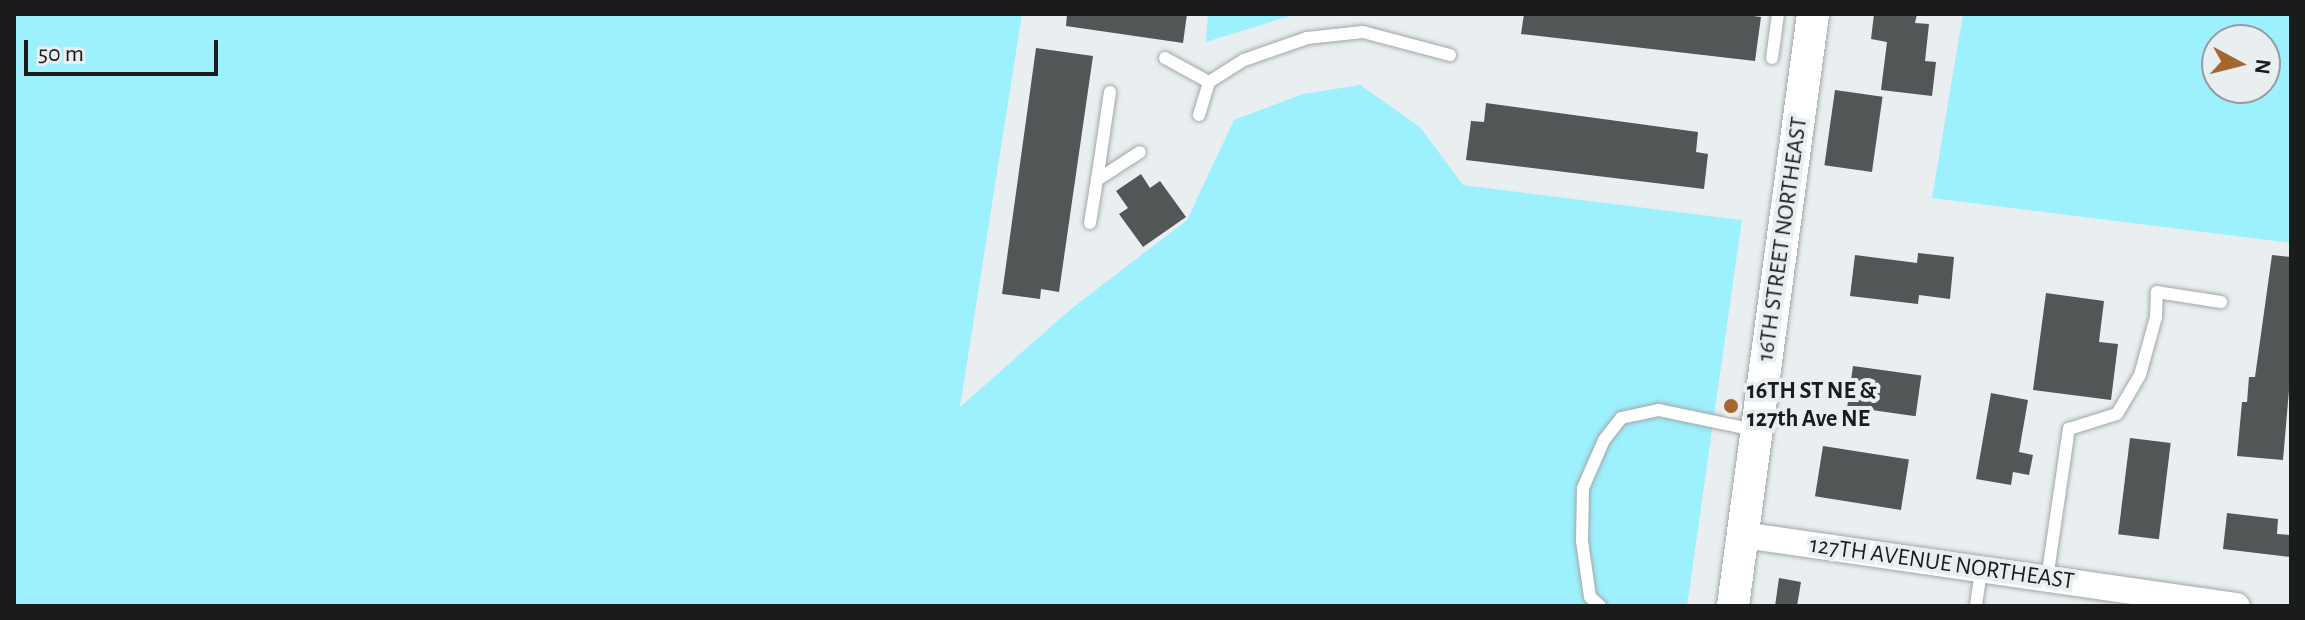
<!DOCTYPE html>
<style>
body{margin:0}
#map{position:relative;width:2305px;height:620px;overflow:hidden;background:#e9eff0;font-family:"Alegreya Sans",sans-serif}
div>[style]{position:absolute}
.green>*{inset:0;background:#9df0fe}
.building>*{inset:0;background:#515657;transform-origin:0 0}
.roads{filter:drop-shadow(0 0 2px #a1a7a8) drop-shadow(0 0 2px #a1a7a8)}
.service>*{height:12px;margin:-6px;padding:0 6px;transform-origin:6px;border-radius:6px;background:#fff}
.minor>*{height:26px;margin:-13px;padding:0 13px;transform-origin:13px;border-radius:13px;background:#fff}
.tertiary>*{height:32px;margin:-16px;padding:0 16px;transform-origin:16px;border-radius:16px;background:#fff}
.dots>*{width:22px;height:22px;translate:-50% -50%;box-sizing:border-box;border:4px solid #e9eff0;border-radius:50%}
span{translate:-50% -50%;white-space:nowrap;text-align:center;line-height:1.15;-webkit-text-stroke:8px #e9eff0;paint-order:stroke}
.street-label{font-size:24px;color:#1a1c1c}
.poi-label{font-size:24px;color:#1a1c1c;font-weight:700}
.left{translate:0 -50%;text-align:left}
.frame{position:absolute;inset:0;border:16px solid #1a1c1c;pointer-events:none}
.north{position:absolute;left:2201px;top:24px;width:80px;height:80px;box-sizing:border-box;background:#e9eff0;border:2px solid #969b9b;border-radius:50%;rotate:97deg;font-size:22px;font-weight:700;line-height:32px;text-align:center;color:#1a1c1c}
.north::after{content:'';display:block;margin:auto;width:28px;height:36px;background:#a6662f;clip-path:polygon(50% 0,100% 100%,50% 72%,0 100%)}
.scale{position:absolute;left:24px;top:40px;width:194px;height:36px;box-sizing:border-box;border:4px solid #1a1c1c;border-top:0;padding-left:10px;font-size:24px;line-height:28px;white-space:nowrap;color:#1a1c1c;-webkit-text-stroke:6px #e9eff0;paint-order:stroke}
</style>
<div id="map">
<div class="green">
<div style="clip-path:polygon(14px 14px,1022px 14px,960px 407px,1071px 309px,1187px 220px,1234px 120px,1303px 94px,1360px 85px,1420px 127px,1463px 185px,1742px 220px,1687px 606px,14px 606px)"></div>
<div style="clip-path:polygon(1208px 14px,1296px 14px,1206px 42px)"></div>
<div style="clip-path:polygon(evenodd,1963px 14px,2291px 14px,2291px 243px,1932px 198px,1963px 14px,2217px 40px,2265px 40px,2265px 88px,2217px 88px,2217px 40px)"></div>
</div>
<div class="building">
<div style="clip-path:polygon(1067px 14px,1187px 14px,1183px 43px,1066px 26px)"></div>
<div style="clip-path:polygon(1524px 14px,1738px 14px,1761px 17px,1755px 61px,1521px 34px)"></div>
<div style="clip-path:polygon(1874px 14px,1917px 14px,1915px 23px,1929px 24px,1925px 61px,1936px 62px,1932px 96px,1881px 90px,1887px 42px,1871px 39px)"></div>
<div style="clip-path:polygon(1036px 48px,1093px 56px,1059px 292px,1041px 289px,1040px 299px,1002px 294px)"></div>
<div style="left:1835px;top:90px;width:48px;height:76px;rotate:8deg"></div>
<div style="clip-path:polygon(1486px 103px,1698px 132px,1696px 152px,1708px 154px,1704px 189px,1466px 160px,1471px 121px,1484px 122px)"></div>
<div style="clip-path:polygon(1141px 174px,1150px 188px,1160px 181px,1186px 217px,1143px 247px,1119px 214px,1128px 208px,1116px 191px)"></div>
<div style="clip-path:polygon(1918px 253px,1954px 257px,1950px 299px,1919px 295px,1918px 304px,1850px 296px,1855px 255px,1917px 263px)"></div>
<div style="clip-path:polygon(2272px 255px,2291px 257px,2291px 367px,2283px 460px,2237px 456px,2242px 402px,2247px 402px,2249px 377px,2255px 377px)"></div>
<div style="clip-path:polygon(2046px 293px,2104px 301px,2099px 342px,2118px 344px,2111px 400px,2033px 390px)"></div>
<div style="left:1853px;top:366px;width:69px;height:41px;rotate:8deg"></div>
<div style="clip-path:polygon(1991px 393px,2028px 400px,2019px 452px,2033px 455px,2029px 475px,2013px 472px,2011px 485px,1976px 479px)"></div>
<div style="left:2130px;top:438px;width:41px;height:97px;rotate:7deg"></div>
<div style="left:1823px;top:446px;width:87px;height:51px;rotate:9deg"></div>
<div style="clip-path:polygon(2227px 513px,2278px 519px,2277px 534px,2291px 535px,2291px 557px,2223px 549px)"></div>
<div style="clip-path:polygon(1779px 578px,1801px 582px,1797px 606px,1775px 606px)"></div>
</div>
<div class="roads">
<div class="service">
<div style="left:1165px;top:58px;width:50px;rotate:28.6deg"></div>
<div style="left:1772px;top:58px;width:44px;rotate:-82.2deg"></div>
<div style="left:1199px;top:115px;width:34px;rotate:-73deg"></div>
<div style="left:1209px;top:82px;width:41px;rotate:-32.2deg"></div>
<div style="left:1244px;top:60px;width:67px;rotate:-19.2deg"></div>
<div style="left:1307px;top:38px;width:56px;rotate:-6.1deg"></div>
<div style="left:1363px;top:32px;width:90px;rotate:14.8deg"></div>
<div style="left:1097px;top:180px;width:89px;rotate:-81.6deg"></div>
<div style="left:1090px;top:223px;width:44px;rotate:-80.8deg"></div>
<div style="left:1097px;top:180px;width:51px;rotate:-33.1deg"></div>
<div style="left:2047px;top:579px;width:152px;rotate:-81.7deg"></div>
<div style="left:2069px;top:429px;width:50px;rotate:-17.4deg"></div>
<div style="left:2117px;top:414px;width:45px;rotate:-59.5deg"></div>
<div style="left:2140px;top:375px;width:60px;rotate:-74.6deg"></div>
<div style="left:2156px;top:317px;width:25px;rotate:-88deg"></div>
<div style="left:2157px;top:292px;width:65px;rotate:8.9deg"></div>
<div style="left:1600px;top:606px;width:13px;rotate:-138deg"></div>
<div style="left:1590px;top:597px;width:57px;rotate:-98.1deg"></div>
<div style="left:1582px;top:541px;width:53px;rotate:-88.9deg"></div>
<div style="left:1583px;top:488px;width:52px;rotate:-66.4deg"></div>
<div style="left:1604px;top:440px;width:28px;rotate:-52deg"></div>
<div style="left:1621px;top:418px;width:39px;rotate:-12deg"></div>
<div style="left:1659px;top:410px;width:97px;rotate:11.9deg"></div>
<div style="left:1976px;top:606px;width:36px;rotate:-82deg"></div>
</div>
<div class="minor">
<div style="left:1743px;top:535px;width:499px;rotate:8.2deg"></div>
</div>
<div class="tertiary">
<div style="left:1733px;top:606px;width:597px;rotate:-82.3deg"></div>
</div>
</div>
<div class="dots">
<div style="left:1731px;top:406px;background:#a6662f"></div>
</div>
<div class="street-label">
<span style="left:1783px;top:239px;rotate:-82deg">16TH STREET NORTHEAST</span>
<span style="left:1942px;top:564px;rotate:8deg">127TH AVENUE NORTHEAST</span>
</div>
<div class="poi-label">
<span class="left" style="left:1747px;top:406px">16TH ST NE &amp;<br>127th Ave NE</span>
</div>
<div class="frame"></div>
<div class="north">N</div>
<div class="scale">50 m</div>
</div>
